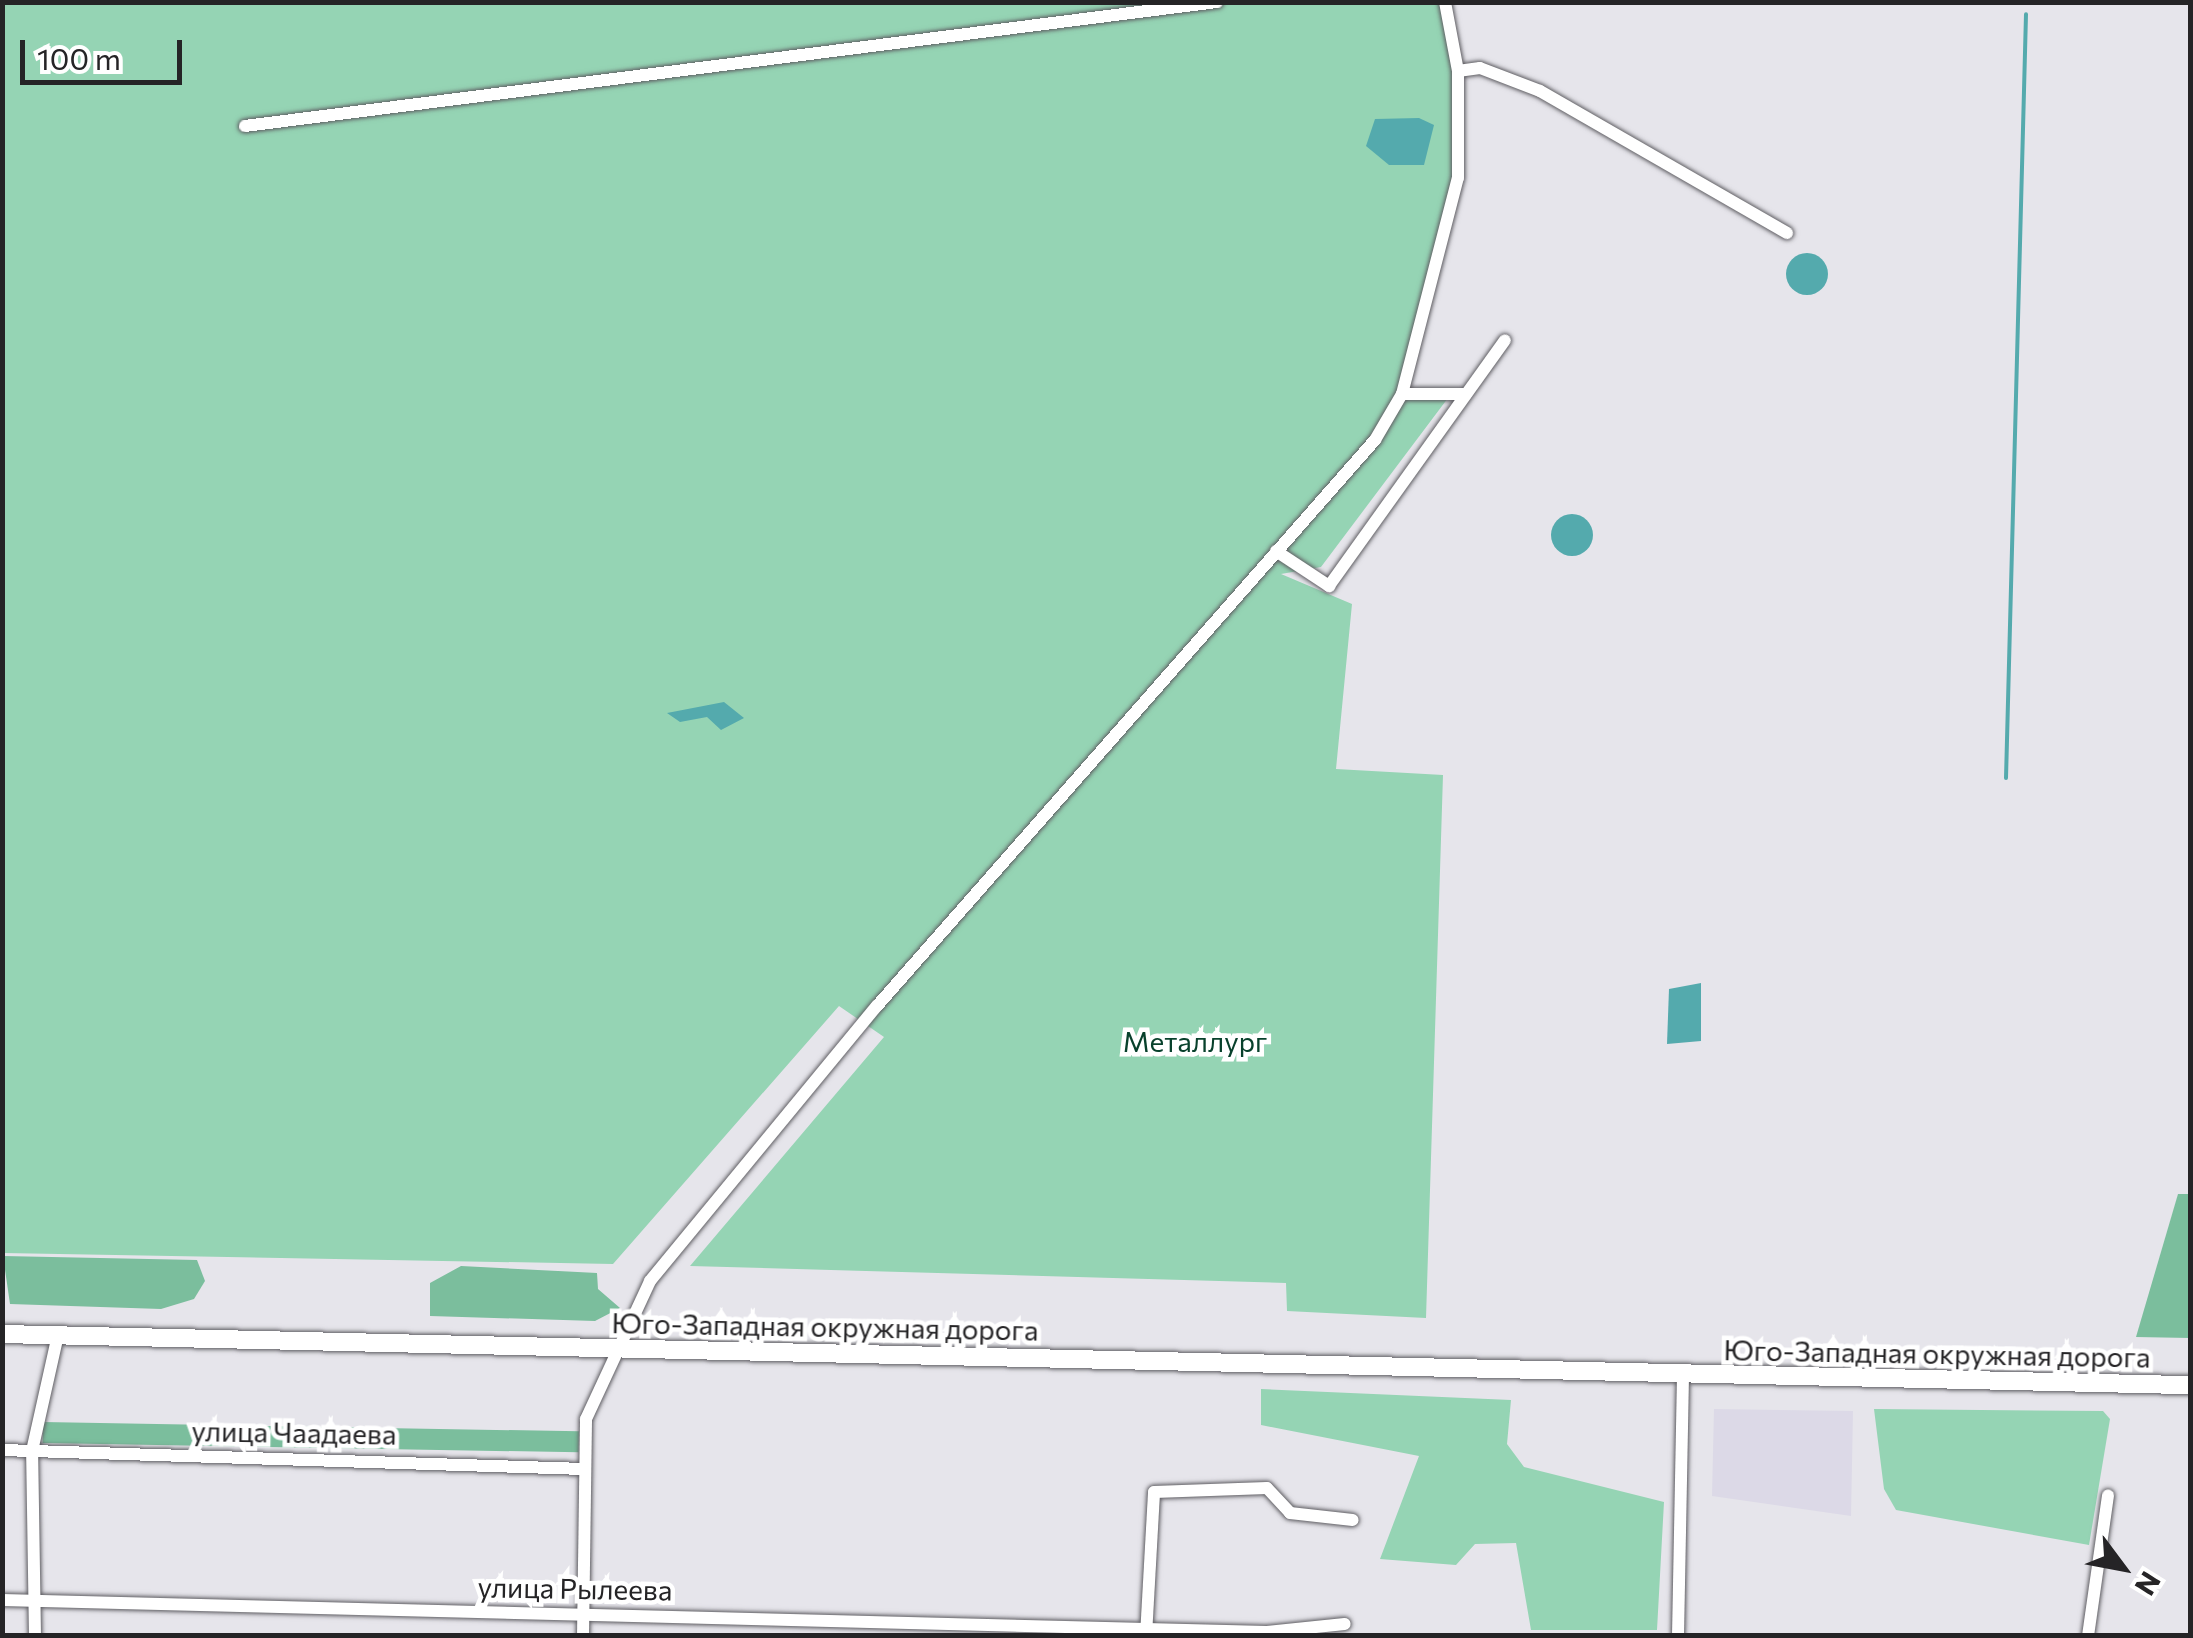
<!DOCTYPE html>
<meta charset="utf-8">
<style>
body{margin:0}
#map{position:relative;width:2193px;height:1638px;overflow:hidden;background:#e6e5eb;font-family:Commissioner,sans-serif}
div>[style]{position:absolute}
.built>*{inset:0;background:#dcd9e7}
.green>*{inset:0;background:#95d4b4}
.forest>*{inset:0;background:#7bbe9d;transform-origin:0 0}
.water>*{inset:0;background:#54aaad}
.round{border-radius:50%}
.stream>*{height:4px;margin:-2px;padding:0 2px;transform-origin:2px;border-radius:2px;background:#54aaad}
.roads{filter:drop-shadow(0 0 2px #5f5e63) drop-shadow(0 0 2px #5f5e63)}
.minor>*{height:12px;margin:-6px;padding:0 6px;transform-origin:6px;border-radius:6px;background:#fff}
.highway>*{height:18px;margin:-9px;padding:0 9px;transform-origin:9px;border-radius:9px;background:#fff}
span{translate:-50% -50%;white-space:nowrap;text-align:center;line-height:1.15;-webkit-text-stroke:9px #fff;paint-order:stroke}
.park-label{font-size:28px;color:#08412c}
.street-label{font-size:28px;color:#252426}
.frame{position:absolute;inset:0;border:5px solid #252426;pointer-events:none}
.north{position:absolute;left:2073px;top:1518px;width:100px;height:100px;-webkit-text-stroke:8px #fff;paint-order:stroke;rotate:122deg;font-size:28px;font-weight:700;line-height:40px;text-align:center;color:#252426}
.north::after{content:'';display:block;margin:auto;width:35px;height:45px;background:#252426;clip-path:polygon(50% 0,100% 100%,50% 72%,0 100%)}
.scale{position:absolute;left:20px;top:40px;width:162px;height:45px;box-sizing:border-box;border:5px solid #252426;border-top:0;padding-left:12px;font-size:30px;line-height:35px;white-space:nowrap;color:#252426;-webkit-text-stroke:8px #fff;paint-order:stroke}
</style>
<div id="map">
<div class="built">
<div style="clip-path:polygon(1714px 1409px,1853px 1411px,1851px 1516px,1712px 1496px)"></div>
</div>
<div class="green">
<div style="clip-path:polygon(3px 3px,1445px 3px,1461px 137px,1403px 394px,1451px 394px,1321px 567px,1281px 574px,1352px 604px,1336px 769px,1443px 775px,1426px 1318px,1287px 1311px,1286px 1283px,690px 1266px,884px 1037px,839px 1006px,613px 1264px,3px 1253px)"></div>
<div style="clip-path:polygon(1261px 1389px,1511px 1400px,1507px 1444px,1524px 1467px,1664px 1502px,1657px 1630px,1531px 1630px,1516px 1543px,1475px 1544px,1456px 1565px,1380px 1559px,1419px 1456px,1261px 1425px)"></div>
<div style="clip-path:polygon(1874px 1409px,2103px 1411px,2110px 1419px,2089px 1545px,1896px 1510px,1884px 1489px)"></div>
</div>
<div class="forest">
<div style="clip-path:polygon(2178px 1194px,2190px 1194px,2190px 1338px,2136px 1337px)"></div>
<div style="clip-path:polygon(3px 1256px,197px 1260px,205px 1281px,194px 1299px,161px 1309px,10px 1304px)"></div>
<div style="clip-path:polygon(461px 1266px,597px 1273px,598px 1289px,620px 1308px,595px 1321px,430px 1316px,430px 1283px)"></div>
<div style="left:43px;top:1422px;width:536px;height:21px;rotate:1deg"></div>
</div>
<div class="water">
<div style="clip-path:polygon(1419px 118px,1434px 125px,1424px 165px,1389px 165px,1366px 146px,1375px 119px)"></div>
<div class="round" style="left:1786px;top:253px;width:42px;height:42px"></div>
<div class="round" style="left:1551px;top:514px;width:42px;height:42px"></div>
<div style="clip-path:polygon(724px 702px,744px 718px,721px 730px,707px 717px,680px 722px,667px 713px)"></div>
<div style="clip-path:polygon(1701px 983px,1701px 1041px,1667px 1044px,1669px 989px)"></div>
</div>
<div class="stream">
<div style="left:2006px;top:778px;width:764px;rotate:-88.5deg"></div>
</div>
<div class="roads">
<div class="minor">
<div style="left:1458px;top:71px;width:22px;rotate:-8deg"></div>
<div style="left:1480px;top:68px;width:64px;rotate:21deg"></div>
<div style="left:1540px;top:91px;width:285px;rotate:29.9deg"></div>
<div style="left:245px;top:126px;width:980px;rotate:-7.27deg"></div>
<div style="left:1402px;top:394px;width:64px"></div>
<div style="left:1276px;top:551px;width:64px;rotate:33.4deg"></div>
<div style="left:1329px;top:586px;width:302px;rotate:-54.4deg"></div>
<div style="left:2px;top:1450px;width:582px;rotate:1.87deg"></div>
<div style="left:2px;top:1600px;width:1265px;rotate:1.45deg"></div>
<div style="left:1267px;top:1632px;width:78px;rotate:-5.9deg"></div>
<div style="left:35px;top:1636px;width:185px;rotate:-90.9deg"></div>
<div style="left:32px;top:1451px;width:119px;rotate:-77.4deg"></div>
<div style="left:583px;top:1636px;width:217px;rotate:-89.2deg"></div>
<div style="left:586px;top:1419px;width:152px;rotate:-65.1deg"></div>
<div style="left:650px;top:1281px;width:357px;rotate:-50.5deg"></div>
<div style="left:877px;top:1006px;width:754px;rotate:-48.66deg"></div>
<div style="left:1375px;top:440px;width:53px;rotate:-59.6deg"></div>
<div style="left:1402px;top:394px;width:223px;rotate:-75.5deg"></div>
<div style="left:1458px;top:178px;width:107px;rotate:-90deg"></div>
<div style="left:1458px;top:71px;width:70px;rotate:-100.7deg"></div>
<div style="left:1146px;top:1636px;width:144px;rotate:-86.8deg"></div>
<div style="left:1154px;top:1492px;width:113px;rotate:-2deg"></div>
<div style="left:1267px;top:1488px;width:34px;rotate:47deg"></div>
<div style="left:1290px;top:1513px;width:63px;rotate:6.3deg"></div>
<div style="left:1678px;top:1636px;width:262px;rotate:-88.9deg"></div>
<div style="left:2088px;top:1636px;width:142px;rotate:-81.9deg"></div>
</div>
<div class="highway">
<div style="left:2px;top:1334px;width:2189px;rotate:1.34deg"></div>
</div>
</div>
<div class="park-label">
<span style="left:1195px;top:1041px">Металлург</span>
</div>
<div class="street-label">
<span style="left:825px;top:1326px;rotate:1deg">Юго-Западная окружная дорога</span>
<span style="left:1937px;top:1353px;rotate:1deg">Юго-Западная окружная дорога</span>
<span style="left:294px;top:1432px;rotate:1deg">улица Чаадаева</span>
<span style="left:575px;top:1588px;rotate:1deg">улица Рылеева</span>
</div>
<div class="frame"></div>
<div class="north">N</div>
<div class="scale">100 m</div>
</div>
